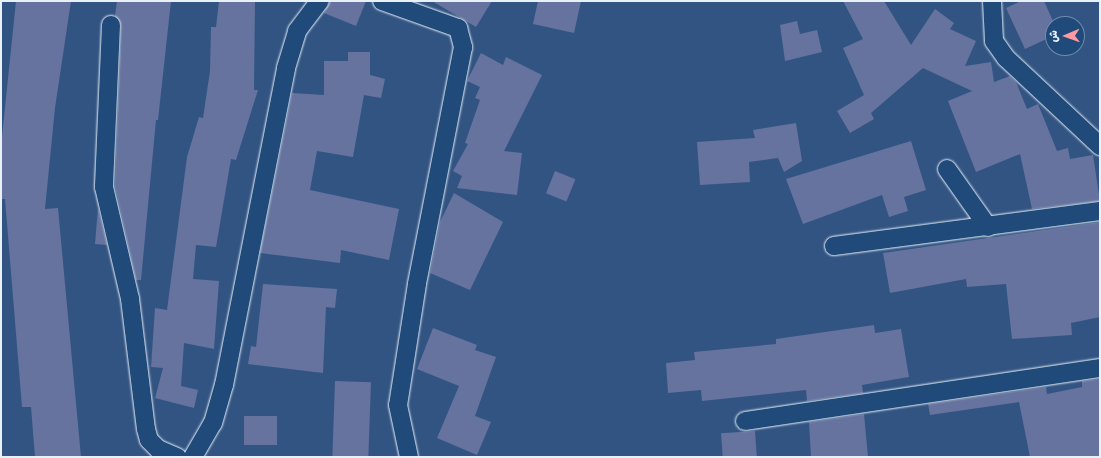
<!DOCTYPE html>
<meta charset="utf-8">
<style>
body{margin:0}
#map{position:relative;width:1101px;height:458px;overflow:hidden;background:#325483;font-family:"Comic Neue","Playpen Sans Arabic",sans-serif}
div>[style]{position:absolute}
.building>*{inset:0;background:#65739e;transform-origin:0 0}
.roads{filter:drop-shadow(0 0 1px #e8f1f8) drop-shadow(0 0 1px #e8f1f8)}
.street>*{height:18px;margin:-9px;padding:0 9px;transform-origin:9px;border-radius:9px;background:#1f4a7a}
span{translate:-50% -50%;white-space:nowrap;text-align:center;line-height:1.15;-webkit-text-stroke:3.5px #1f4a7a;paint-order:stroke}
.frame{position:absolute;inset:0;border:2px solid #e8f1f8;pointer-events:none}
.north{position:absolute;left:1045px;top:16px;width:40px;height:40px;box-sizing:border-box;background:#1f4a7a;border:1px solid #6f8dac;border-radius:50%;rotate:268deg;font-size:11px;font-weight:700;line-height:16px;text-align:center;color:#e8f1f8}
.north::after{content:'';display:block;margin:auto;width:14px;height:18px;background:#ff9aa2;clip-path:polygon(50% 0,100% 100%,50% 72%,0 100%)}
</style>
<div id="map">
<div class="building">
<div style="clip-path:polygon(16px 1px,71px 1px,55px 108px,45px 209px,58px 208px,81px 457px,35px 457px,31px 407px,22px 407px,5px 199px,1px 199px,1px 146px)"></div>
<div style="clip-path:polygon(117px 1px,171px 1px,158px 120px,156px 120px,141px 280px,136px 280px,115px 186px,121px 25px,115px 16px)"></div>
<div style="clip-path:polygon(219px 1px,255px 1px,254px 90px,258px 90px,236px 160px,231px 159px,216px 247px,196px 245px,193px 279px,219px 281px,214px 349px,184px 343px,181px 386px,198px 390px,194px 408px,155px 398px,163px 368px,151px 367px,155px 308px,167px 310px,187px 157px,199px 117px,203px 118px,210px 71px,211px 27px,216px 27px)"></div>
<div style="clip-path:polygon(330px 1px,366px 1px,356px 26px,324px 13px)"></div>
<div style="clip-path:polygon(432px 1px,492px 1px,476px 27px)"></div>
<div style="clip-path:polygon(538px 1px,581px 1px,574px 33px,533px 24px)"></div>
<div style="clip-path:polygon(843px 1px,884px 1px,911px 45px,935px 9px,954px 23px,950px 29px,976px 41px,965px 66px,991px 62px,994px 82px,1010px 76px,1016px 82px,1027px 109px,1038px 104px,1057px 151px,1068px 148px,1070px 159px,1093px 155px,1100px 201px,1032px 209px,1020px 154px,976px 172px,948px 101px,972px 91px,923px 68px,871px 113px,874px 119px,850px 133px,837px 111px,864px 95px,843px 48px,863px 39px)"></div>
<div style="clip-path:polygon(1021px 1px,1044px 1px,1053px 21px,1053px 36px,1025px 49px,1006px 8px)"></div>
<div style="clip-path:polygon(797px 21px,800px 34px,817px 30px,822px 52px,785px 61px,780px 25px)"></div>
<div style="clip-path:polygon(348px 52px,370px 52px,370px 75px,385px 79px,381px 98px,364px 95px,353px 157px,317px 151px,310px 190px,399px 209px,389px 260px,341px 250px,340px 263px,260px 253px,292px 93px,324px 95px,324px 61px,348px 61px)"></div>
<div style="clip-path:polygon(481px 53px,503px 65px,506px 57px,542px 75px,504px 151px,522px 153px,517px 195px,457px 188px,462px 176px,453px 171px,468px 144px,465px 143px,480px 100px,475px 98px,480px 87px,467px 81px)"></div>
<div style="clip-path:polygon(796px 123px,802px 161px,784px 172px,778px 158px,749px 162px,750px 182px,700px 185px,697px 142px,755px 138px,753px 130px)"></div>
<div style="clip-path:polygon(911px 141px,926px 190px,904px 197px,908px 211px,889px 217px,882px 195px,803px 224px,786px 179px)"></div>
<div style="left:555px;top:171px;width:22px;height:24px;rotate:22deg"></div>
<div style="clip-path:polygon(454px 193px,503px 222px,470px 290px,430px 273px,440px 222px)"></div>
<div style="clip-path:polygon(98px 208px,107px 245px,95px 244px)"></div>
<div style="clip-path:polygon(1100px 222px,1100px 317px,1071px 323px,1072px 335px,1012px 339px,1006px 284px,967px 287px,966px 279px,890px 293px,883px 253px)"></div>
<div style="clip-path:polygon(263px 284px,337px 289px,335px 308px,326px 307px,323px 373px,248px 364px,251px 346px,256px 347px)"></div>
<div style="clip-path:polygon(874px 325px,875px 333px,901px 329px,909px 377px,862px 385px,863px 393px,807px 401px,806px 390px,702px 401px,701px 390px,668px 393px,666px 363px,695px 360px,694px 352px,776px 344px,776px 339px)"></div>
<div style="clip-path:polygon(433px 328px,477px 345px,475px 350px,496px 357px,475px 416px,491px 422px,477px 455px,437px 438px,459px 386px,417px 369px)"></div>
<div style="clip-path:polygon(1100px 379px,1099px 457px,1030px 457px,1019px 402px,930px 415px,928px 404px,1046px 387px,1047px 394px,1082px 387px,1082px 381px)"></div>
<div style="left:335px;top:381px;width:36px;height:76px;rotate:2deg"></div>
<div style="clip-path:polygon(864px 414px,868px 457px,811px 457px,809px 422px)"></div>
<div style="left:244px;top:416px;width:33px;height:29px"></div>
<div style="left:755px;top:431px;width:26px;height:34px;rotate:86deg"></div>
</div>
<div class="roads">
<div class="street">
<div style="left:382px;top:1px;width:81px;rotate:19.6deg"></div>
<div style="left:458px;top:28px;width:20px;rotate:75deg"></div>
<div style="left:463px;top:47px;width:241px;rotate:101deg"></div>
<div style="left:417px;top:284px;width:122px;rotate:98.9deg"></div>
<div style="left:398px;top:405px;width:53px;rotate:78.1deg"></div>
<div style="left:992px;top:1px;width:40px;rotate:87.1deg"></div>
<div style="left:994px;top:41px;width:21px;rotate:55deg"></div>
<div style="left:1006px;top:58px;width:129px;rotate:43.1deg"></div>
<div style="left:111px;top:25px;width:162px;rotate:92.5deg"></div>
<div style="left:104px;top:187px;width:115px;rotate:76.9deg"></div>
<div style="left:130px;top:299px;width:131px;rotate:83deg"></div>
<div style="left:146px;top:429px;width:11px;rotate:75deg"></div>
<div style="left:149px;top:440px;width:13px;rotate:45deg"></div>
<div style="left:158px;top:449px;width:21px;rotate:23deg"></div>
<div style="left:947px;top:169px;width:71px;rotate:54.7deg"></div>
<div style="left:834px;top:246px;width:268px;rotate:-7.5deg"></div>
<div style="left:745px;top:421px;width:359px;rotate:-8.5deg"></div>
<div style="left:193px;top:457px;width:39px;rotate:-60deg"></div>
<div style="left:213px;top:423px;width:40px;rotate:-74deg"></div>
<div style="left:224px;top:385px;width:323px;rotate:-78.9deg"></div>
<div style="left:286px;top:68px;width:39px;rotate:-73deg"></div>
<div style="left:297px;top:31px;width:38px;rotate:-53deg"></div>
</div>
</div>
<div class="frame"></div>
<div class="north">ش</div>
</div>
